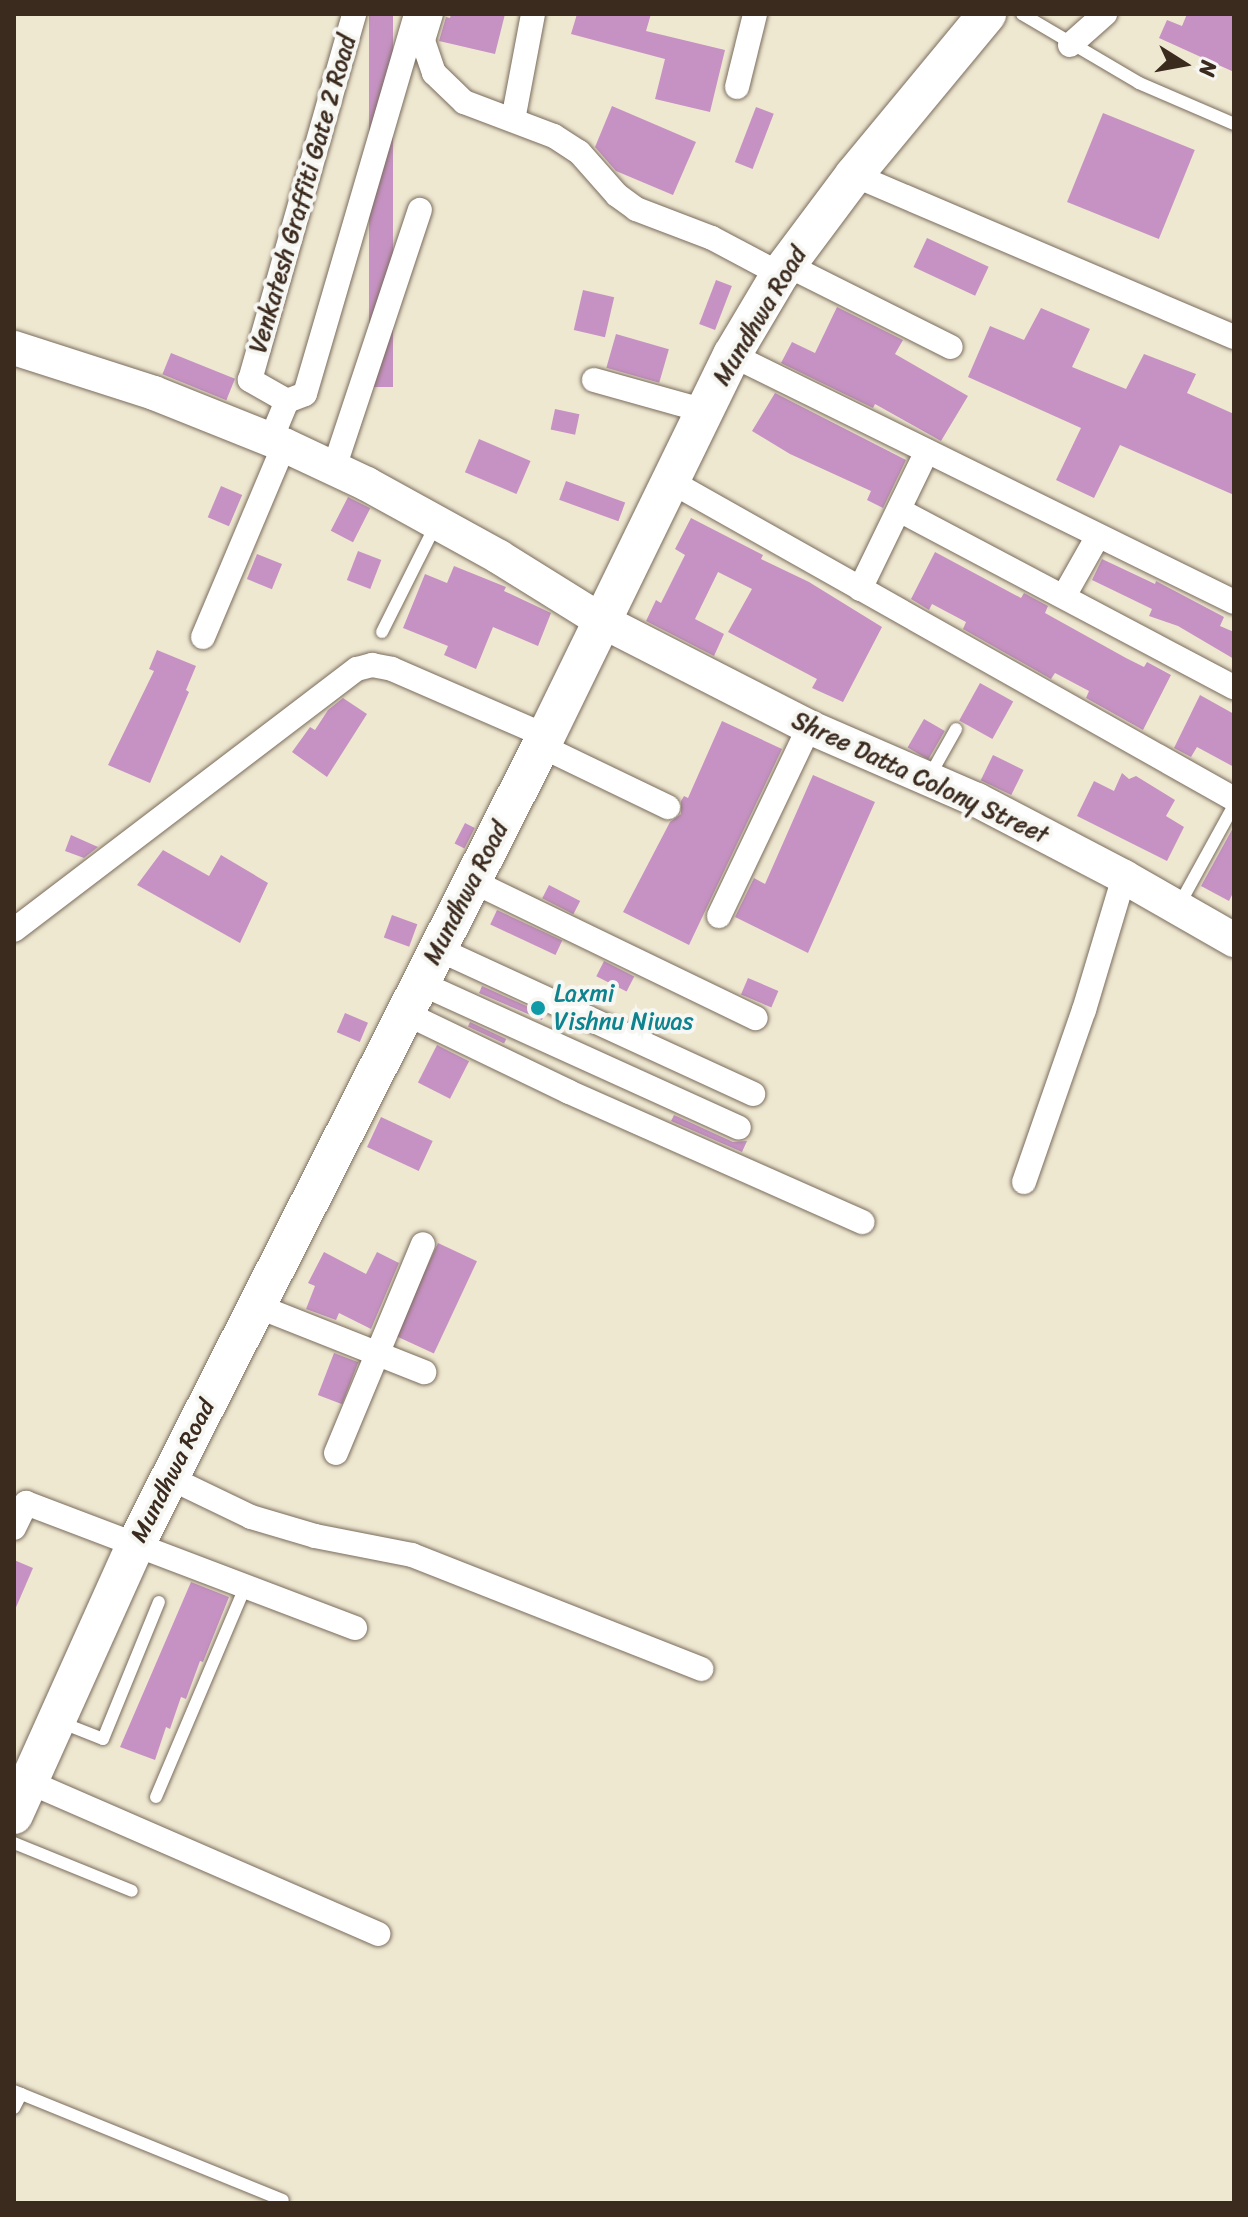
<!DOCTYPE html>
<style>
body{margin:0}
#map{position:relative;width:1248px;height:2217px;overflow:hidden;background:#efe8d1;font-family:Sriracha,sans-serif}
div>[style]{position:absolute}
.building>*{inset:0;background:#c692c3;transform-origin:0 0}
.roads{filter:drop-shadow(0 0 2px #7a6c5d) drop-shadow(0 0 2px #7a6c5d)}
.lane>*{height:12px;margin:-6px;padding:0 6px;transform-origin:6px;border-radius:6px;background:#fff}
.street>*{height:24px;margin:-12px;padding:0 12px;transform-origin:12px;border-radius:12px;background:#fff}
.secondary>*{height:34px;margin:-17px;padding:0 17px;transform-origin:17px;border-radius:17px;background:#fff}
.primary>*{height:38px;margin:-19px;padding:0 19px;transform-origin:19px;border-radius:19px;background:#fff}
.dots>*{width:22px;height:22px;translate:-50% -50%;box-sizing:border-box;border:4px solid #f6f6f2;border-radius:50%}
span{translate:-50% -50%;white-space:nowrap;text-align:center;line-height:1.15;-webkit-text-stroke:8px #f6f6f2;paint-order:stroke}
.street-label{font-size:24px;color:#3b2a1e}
.culture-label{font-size:24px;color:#0d838f}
.left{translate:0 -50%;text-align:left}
.frame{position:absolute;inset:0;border:16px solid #3b2a1e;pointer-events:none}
.north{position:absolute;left:1144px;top:24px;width:80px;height:80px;-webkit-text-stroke:6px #f6f6f2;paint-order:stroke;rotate:101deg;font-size:22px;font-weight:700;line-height:32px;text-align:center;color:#3b2a1e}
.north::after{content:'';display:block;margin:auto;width:28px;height:36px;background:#3b2a1e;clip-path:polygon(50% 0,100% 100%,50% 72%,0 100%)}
</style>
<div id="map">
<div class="building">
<div style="left:369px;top:14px;width:24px;height:373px"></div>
<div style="clip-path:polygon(451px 14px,505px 14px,495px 54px,439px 41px,446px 17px,450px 18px)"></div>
<div style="clip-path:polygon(577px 14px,651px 14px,646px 31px,725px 50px,710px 112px,655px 99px,665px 59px,571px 34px)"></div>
<div style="clip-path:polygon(1187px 14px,1234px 14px,1234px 72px,1159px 38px,1167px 20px,1182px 26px)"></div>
<div style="clip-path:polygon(612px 106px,696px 142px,673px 195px,616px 171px,595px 147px)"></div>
<div style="left:756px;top:107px;width:19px;height:59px;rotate:21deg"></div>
<div style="left:1103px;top:113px;width:99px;height:96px;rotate:22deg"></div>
<div style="left:927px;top:238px;width:68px;height:32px;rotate:25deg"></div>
<div style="left:716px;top:280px;width:17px;height:47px;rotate:21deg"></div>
<div style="left:583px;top:290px;width:32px;height:41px;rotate:13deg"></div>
<div style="clip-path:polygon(837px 307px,903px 340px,895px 354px,968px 396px,941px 441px,875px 404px,873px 408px,781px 363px,792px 342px,815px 353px)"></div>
<div style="clip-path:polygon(1041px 308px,1090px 329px,1072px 367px,1126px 389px,1144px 354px,1196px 374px,1187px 393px,1234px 414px,1234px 495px,1120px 445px,1094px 498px,1056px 480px,1081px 428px,968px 377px,990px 326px,1024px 340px)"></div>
<div style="left:616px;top:334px;width:55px;height:35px;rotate:16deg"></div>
<div style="left:171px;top:353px;width:69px;height:23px;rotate:22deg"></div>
<div style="clip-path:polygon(775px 393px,906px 460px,883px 508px,867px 500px,871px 491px,790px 454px,752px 431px)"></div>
<div style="left:555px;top:409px;width:25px;height:21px;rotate:12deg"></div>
<div style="left:479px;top:439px;width:56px;height:36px;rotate:23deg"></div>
<div style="left:566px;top:481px;width:63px;height:20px;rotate:20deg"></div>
<div style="left:221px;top:486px;width:23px;height:34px;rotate:23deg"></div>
<div style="left:348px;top:497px;width:25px;height:38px;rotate:27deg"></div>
<div style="clip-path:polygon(691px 518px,763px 555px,761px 559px,809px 582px,882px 627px,843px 702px,812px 688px,817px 679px,728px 632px,752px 589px,718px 572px,695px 619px,724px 634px,714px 656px,646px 621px,656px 600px,661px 603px,685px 555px,675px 549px)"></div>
<div style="left:358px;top:551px;width:25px;height:31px;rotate:21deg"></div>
<div style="clip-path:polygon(935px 552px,1021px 598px,1024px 593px,1048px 606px,1045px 613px,1126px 658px,1144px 667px,1147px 662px,1171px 675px,1143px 730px,1086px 698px,1089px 691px,1055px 673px,1051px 679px,963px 629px,966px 622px,932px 604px,929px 610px,911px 599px)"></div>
<div style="left:257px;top:554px;width:27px;height:27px;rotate:22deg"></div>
<div style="clip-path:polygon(1102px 559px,1155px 584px,1156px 581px,1224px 617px,1220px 626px,1234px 632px,1234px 659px,1178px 626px,1149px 616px,1152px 609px,1092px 580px)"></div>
<div style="clip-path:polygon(454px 566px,506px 587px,504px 591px,551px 613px,538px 646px,493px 627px,476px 669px,444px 655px,448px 646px,403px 628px,425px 574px,447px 583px)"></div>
<div style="clip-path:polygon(157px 650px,196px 666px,186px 690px,189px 692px,150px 783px,108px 765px,154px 671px,149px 669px)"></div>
<div style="left:980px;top:683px;width:38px;height:43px;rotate:29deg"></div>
<div style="clip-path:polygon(1200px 695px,1234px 714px,1234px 767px,1197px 747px,1191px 757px,1174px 748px)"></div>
<div style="clip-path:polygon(343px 698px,367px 714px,327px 777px,292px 752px,310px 727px,315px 730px,328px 710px)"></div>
<div style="left:924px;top:719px;width:24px;height:33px;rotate:30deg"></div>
<div style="clip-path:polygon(722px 721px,782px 749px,689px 945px,623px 912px,670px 822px,681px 814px,681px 801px,684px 796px,688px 798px)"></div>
<div style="left:993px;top:755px;width:34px;height:28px;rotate:26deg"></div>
<div style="clip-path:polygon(1122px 773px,1129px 779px,1136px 776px,1175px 800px,1166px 816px,1184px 827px,1167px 861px,1077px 816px,1094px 781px,1114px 791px)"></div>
<div style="clip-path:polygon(813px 775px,875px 802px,808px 953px,735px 917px,754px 878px,765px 884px)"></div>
<div style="left:465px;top:823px;width:11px;height:23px;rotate:27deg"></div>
<div style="clip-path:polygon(1234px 826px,1234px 891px,1229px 901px,1201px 886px)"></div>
<div style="clip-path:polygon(71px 835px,98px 847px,84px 858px,65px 851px)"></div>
<div style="clip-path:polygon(163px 850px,209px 876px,221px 855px,268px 883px,240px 943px,137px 885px)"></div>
<div style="left:549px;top:885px;width:35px;height:15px;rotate:27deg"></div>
<div style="left:497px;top:910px;width:72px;height:16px;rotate:25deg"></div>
<div style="left:392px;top:915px;width:27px;height:24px;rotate:20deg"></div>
<div style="left:604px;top:961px;width:34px;height:17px;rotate:27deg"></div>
<div style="left:748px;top:978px;width:33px;height:18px;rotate:23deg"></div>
<div style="clip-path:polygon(482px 986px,544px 1014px,542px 1020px,479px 993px)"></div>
<div style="left:345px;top:1013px;width:25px;height:21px;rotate:23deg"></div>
<div style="left:470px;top:1022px;width:40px;height:5px;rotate:25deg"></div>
<div style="left:437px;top:1045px;width:36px;height:42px;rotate:27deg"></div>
<div style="clip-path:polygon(674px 1115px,733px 1142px,747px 1141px,742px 1152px,671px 1121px)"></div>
<div style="left:381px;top:1117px;width:57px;height:33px;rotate:25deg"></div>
<div style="left:438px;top:1243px;width:43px;height:102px;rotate:25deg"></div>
<div style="clip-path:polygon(324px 1252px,366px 1274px,377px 1252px,399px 1263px,371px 1329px,339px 1313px,336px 1320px,306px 1309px,315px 1286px,308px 1283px)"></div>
<div style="left:334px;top:1353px;width:26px;height:45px;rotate:21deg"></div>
<div style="clip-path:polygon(14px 1560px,33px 1568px,14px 1612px)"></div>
<div style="clip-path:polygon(191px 1582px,229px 1597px,203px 1662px,200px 1661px,186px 1699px,181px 1697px,170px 1729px,166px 1727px,155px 1760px,120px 1747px)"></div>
</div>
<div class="roads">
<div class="lane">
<div style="left:1022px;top:14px;width:136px;rotate:30.5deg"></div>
<div style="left:1139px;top:83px;width:103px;rotate:23.3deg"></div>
<div style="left:382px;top:632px;width:119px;rotate:-63.4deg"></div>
<div style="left:929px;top:777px;width:55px;rotate:-60.6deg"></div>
<div style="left:1178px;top:907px;width:116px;rotate:-61.2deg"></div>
<div style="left:60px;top:1722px;width:46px;rotate:21.6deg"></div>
<div style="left:103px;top:1739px;width:148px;rotate:-67.8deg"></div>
<div style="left:156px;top:1797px;width:228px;rotate:-67deg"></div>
<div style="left:14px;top:1843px;width:127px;rotate:22.1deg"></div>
<div style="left:14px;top:2091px;width:290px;rotate:22.1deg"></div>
<div style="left:14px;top:2108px;width:16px;rotate:-63deg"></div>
</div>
<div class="street">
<div style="left:431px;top:14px;width:28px;rotate:107deg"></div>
<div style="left:423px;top:41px;width:34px;rotate:71deg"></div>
<div style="left:434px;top:73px;width:42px;rotate:44deg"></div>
<div style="left:464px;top:102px;width:96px;rotate:20.7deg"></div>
<div style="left:554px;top:136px;width:30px;rotate:33deg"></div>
<div style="left:579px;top:152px;width:57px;rotate:48.5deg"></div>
<div style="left:617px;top:195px;width:24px;rotate:36deg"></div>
<div style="left:636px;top:209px;width:81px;rotate:20.9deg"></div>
<div style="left:712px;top:238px;width:77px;rotate:27.9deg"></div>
<div style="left:1070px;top:45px;width:47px;rotate:-41.5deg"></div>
<div style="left:737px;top:87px;width:75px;rotate:-76.1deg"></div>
<div style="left:513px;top:120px;width:108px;rotate:-79.3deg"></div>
<div style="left:854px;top:175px;width:413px;rotate:23.1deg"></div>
<div style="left:787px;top:265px;width:183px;rotate:26.6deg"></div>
<div style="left:732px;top:355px;width:559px;rotate:26.2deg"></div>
<div style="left:594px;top:380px;width:115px;rotate:15.6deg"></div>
<div style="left:287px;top:401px;width:43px;rotate:-150.4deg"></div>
<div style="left:250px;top:380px;width:380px;rotate:-74.1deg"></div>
<div style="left:271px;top:439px;width:41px;rotate:-67.2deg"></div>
<div style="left:287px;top:401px;width:19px;rotate:-21deg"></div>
<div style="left:305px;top:394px;width:393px;rotate:-73.7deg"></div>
<div style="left:334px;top:468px;width:272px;rotate:-71.6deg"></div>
<div style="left:670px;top:481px;width:647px;rotate:29.42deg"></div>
<div style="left:899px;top:510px;width:379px;rotate:27.9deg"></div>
<div style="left:860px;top:589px;width:153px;rotate:-64.1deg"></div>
<div style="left:1064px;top:596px;width:69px;rotate:-60.5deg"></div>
<div style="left:203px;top:637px;width:208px;rotate:-67.1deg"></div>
<div style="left:541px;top:746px;width:141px;rotate:25.7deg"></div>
<div style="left:472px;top:881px;width:315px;rotate:25.8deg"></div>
<div style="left:719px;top:916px;width:209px;rotate:-64.5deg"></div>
<div style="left:14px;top:930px;width:431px;rotate:-37.3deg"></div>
<div style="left:357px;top:669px;width:16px;rotate:-15deg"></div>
<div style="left:372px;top:665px;width:20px;rotate:11deg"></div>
<div style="left:392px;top:669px;width:168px;rotate:23.5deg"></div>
<div style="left:438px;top:949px;width:347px;rotate:24.7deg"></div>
<div style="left:420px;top:983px;width:350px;rotate:24.4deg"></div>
<div style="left:405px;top:1013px;width:182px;rotate:25.7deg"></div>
<div style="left:569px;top:1092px;width:321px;rotate:23.9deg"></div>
<div style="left:1024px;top:1182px;width:182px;rotate:-70.8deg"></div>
<div style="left:1084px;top:1010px;width:139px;rotate:-73.3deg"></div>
<div style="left:257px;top:1306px;width:180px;rotate:21.6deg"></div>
<div style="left:336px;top:1453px;width:226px;rotate:-67.4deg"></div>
<div style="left:170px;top:1478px;width:90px;rotate:25.7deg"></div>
<div style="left:251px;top:1517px;width:67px;rotate:16.5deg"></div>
<div style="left:315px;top:1536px;width:99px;rotate:11.1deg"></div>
<div style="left:412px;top:1555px;width:311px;rotate:21.5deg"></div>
<div style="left:14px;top:1528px;width:28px;rotate:-64deg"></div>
<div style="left:26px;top:1503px;width:352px;rotate:20.8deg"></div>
<div style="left:29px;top:1782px;width:381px;rotate:23.5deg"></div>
</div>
<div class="secondary">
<div style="left:14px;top:348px;width:147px;rotate:17.8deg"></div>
<div style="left:154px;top:393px;width:140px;rotate:21.8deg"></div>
<div style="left:284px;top:445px;width:92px;rotate:25.2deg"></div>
<div style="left:367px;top:484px;width:151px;rotate:28.9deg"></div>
<div style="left:499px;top:557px;width:121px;rotate:31.9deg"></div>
<div style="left:602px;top:621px;width:233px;rotate:27.1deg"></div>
<div style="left:809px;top:727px;width:183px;rotate:23.5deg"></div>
<div style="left:977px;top:800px;width:166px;rotate:27.6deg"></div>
<div style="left:1124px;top:877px;width:127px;rotate:29.8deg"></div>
</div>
<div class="primary">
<div style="left:14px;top:1815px;width:295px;rotate:-65.8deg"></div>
<div style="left:135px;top:1546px;width:908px;rotate:-63.1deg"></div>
<div style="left:546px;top:736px;width:424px;rotate:-64deg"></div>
<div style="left:732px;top:355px;width:94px;rotate:-59.3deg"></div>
<div style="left:780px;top:274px;width:124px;rotate:-53.2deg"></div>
<div style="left:854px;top:175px;width:209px;rotate:-50.4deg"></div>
</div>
</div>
<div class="dots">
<div style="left:538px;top:1008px;background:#0f9aa8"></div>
</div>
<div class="street-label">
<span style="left:303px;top:194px;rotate:-74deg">Venkatesh Graffiti Gate 2 Road</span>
<span style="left:760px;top:316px;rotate:-59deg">Mundhwa Road</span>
<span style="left:920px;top:778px;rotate:25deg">Shree Datta Colony Street</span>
<span style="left:466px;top:893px;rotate:-63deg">Mundhwa Road</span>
<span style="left:173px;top:1471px;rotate:-63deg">Mundhwa Road</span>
</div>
<div class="culture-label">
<span class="left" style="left:554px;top:1008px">Laxmi<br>Vishnu Niwas</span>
</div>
<div class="frame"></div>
<div class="north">N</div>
</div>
